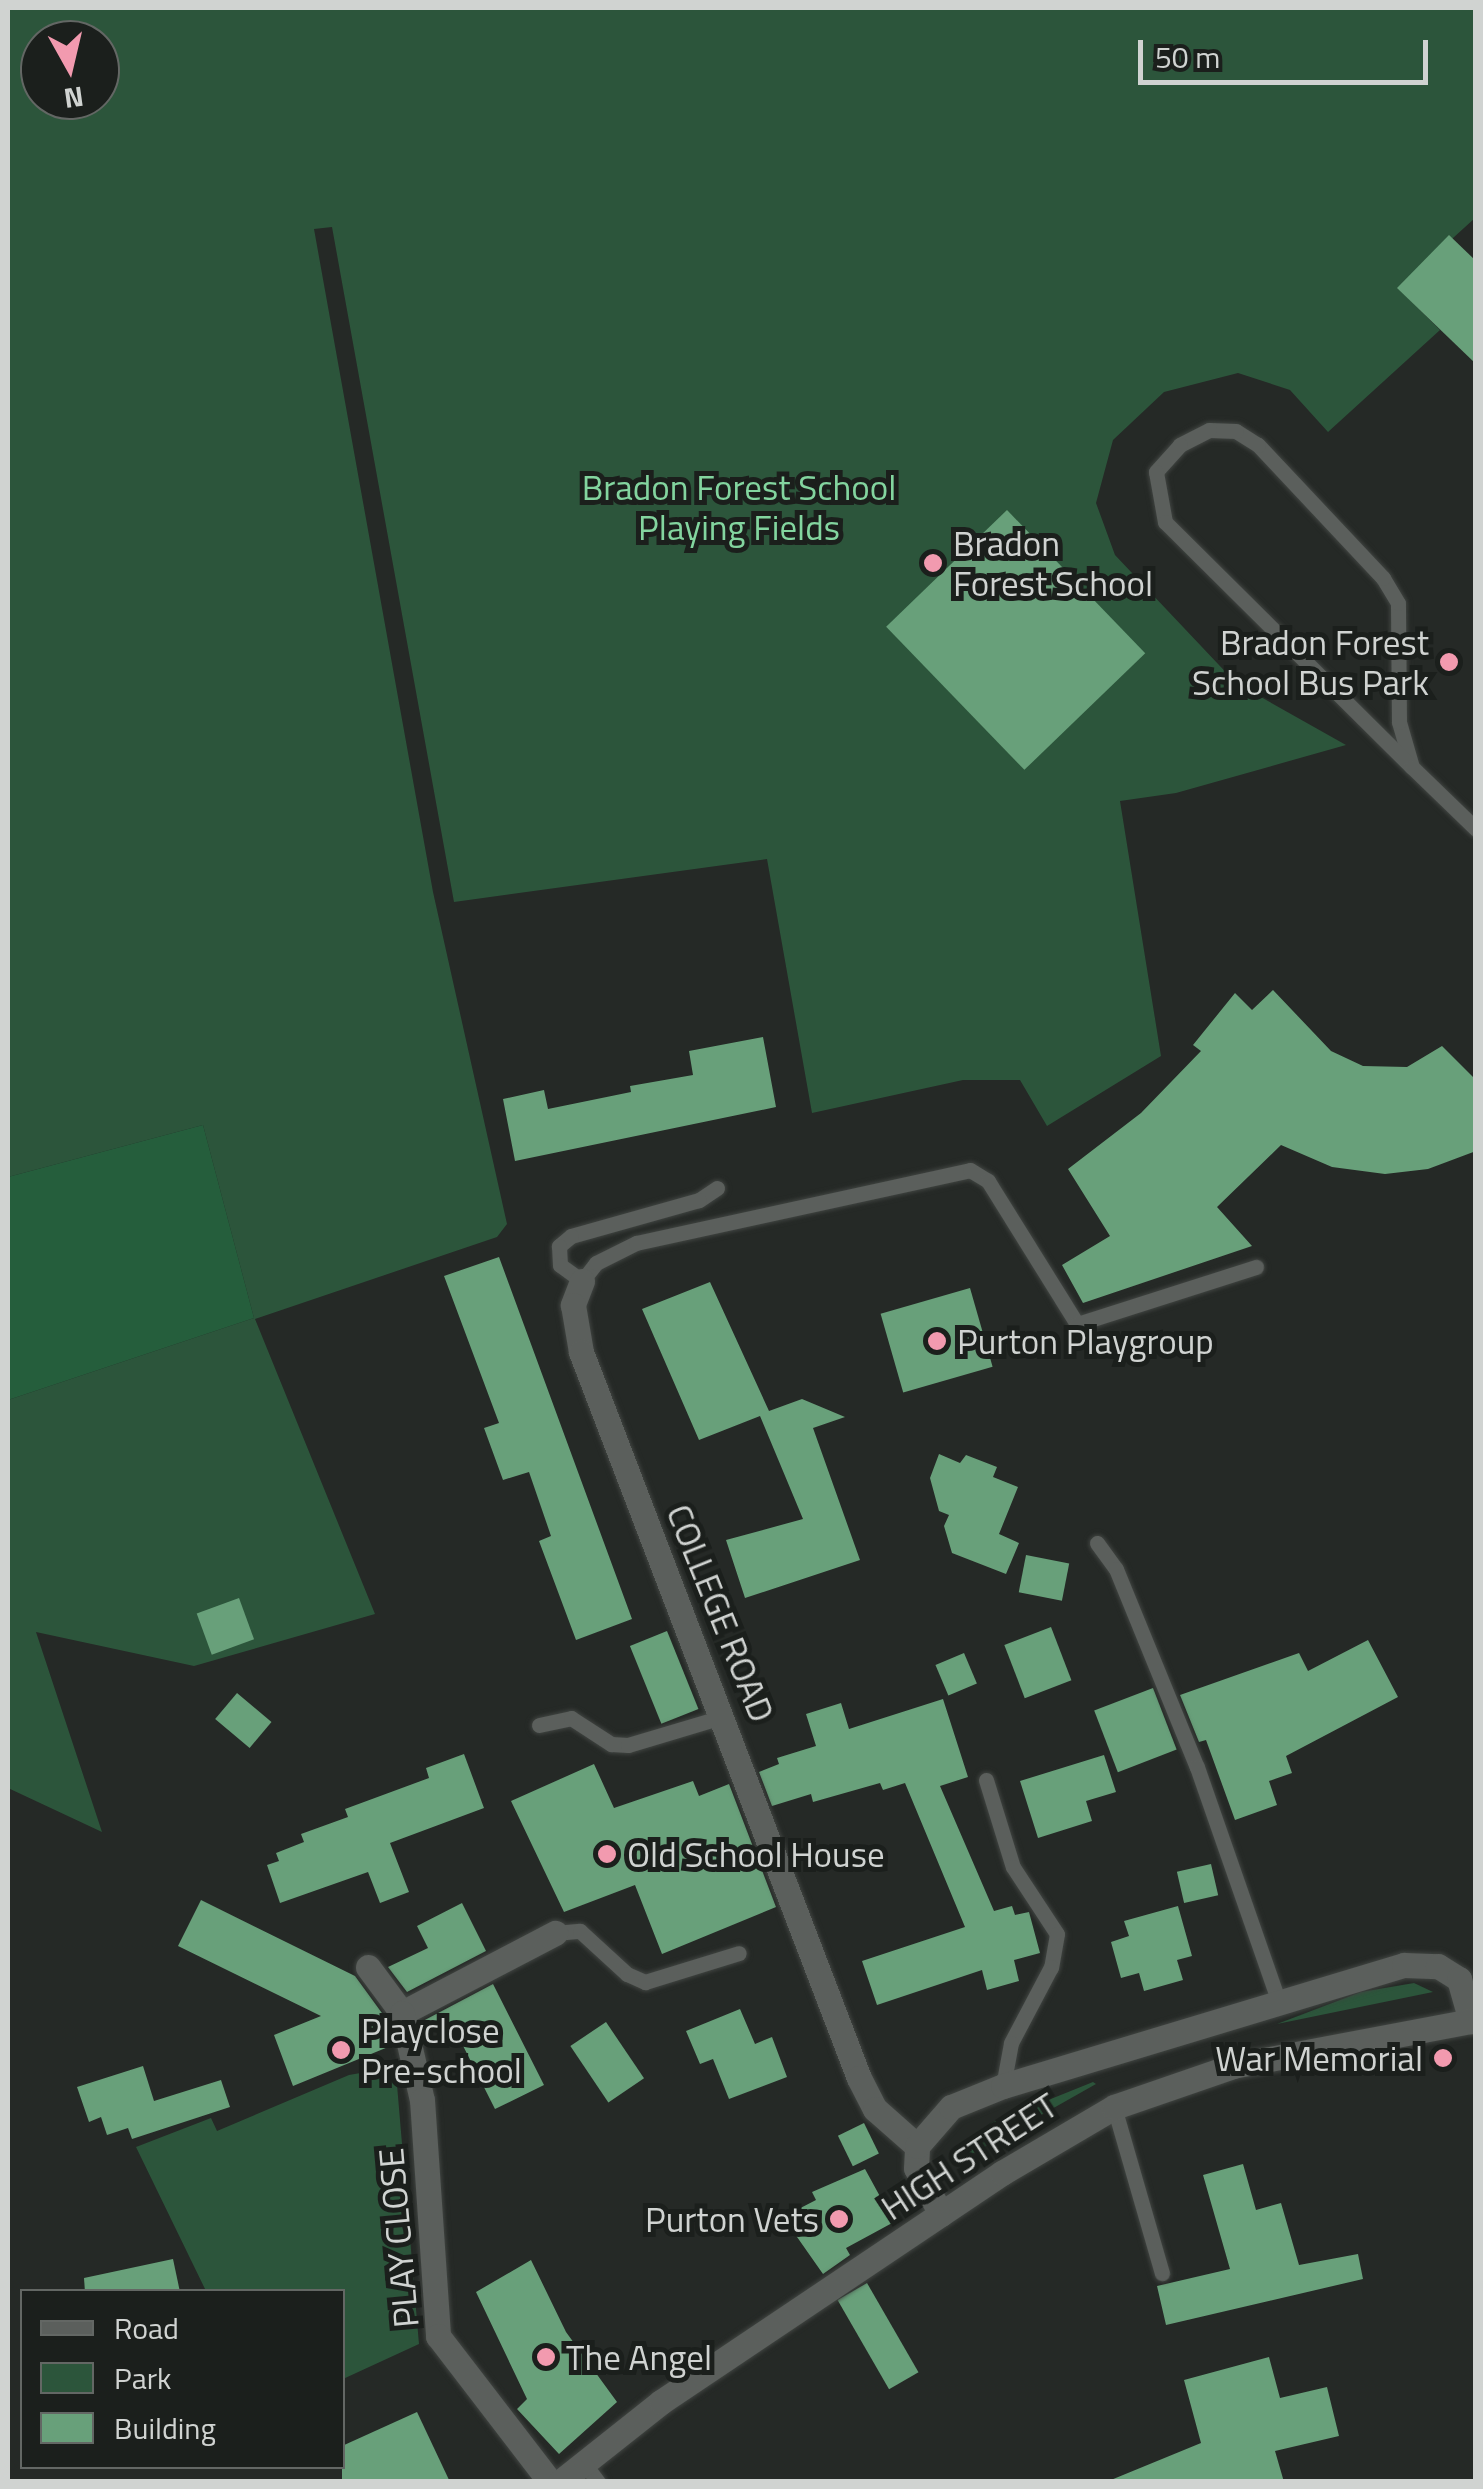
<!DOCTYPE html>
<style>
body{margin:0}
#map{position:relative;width:1483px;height:2489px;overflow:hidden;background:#252926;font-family:"Titillium Web",sans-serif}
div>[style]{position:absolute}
.green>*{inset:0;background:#2c553b}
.forest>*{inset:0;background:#255e3c}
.building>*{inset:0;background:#68a07a;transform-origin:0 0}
.roads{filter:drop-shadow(0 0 2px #404441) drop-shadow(0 0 2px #404441)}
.service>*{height:15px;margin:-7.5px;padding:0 7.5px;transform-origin:7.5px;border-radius:7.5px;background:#5b5f5c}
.minor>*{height:25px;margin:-12.5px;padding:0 12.5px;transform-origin:12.5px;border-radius:12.5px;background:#5b5f5c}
.tertiary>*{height:25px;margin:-12.5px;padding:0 12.5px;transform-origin:12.5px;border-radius:12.5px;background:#5b5f5c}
.dots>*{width:28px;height:28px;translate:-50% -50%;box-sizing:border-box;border:5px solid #1b1f1c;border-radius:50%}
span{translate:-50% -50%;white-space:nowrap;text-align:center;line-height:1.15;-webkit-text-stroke:10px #1b1f1c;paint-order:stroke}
.park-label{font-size:35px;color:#83d59f}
.poi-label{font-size:35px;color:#d0d3d1}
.left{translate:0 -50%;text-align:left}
.right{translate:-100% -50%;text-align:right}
.street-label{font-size:35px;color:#d0d3d1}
.frame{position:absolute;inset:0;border:10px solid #d0d3d1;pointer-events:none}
.legend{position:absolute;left:20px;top:2289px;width:325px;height:180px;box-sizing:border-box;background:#1b1f1c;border:2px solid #636764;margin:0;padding:12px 18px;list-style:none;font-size:30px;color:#d0d3d1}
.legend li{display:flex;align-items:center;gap:20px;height:50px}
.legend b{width:50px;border:2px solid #636764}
.north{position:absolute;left:20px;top:20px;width:100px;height:100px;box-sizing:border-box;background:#1b1f1c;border:2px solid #636764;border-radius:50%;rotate:172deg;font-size:28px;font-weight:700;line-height:40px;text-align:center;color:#d0d3d1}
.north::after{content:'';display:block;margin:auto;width:35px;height:45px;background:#f29aaf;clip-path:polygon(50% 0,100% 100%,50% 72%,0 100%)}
.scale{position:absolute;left:1138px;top:40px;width:290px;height:45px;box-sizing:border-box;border:5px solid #d0d3d1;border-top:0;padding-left:12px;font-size:30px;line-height:35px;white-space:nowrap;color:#d0d3d1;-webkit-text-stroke:8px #1b1f1c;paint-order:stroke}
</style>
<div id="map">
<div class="green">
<div style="clip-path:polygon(evenodd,8px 8px,1475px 8px,1475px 218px,1398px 288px,1440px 330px,1328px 432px,1290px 390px,1238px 373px,1164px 392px,1113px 440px,1096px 503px,1115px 555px,1236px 683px,1346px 745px,1176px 793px,1120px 801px,1161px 1056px,1047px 1126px,1020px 1080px,963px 1080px,812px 1113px,767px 859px,454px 902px,332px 227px,314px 229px,433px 892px,507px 1224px,497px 1237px,255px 1319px,375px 1614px,194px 1666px,36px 1632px,102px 1832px,8px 1788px,8px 1400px,254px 1318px,203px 1125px,8px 1177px,8px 8px,40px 40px,100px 40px,100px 100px,40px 100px,40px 40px)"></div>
<div style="clip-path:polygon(1414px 1983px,1433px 1992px,1277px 2024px,1361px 1992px)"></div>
<div style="clip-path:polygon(389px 2068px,396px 2073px,419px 2344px,343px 2379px,342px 2292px,206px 2291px,136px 2147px,211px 2118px,217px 2131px,349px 2075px)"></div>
<div style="clip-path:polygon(1093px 2082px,1096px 2084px,958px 2162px,969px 2141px,991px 2123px)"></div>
</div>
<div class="forest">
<div style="clip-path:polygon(203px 1125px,254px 1318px,8px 1400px,8px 1177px)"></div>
</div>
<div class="building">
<div style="clip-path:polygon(1449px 235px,1476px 261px,1476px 364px,1397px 288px)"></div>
<div style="left:1007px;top:510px;width:199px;height:168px;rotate:46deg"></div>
<div style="clip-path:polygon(1273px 990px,1331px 1051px,1363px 1066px,1407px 1067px,1442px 1046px,1476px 1080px,1476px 1151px,1428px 1169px,1385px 1174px,1332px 1167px,1281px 1145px,1217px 1207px,1252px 1246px,1083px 1303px,1062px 1265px,1110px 1236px,1068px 1169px,1141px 1113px,1201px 1051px,1193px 1045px,1235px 993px,1252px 1010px)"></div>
<div style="clip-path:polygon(763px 1037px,776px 1107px,515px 1161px,503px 1099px,544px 1090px,548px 1109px,631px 1092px,630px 1086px,693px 1075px,689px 1051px)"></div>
<div style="clip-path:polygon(499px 1257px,632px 1619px,576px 1640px,539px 1541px,551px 1536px,529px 1472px,503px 1480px,484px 1428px,499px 1423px,444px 1276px)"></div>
<div style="clip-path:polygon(710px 1282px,769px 1411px,802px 1399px,845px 1417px,813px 1428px,860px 1560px,745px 1598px,726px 1540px,803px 1519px,760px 1416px,699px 1440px,642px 1309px)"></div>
<div style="left:970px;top:1288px;width:82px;height:93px;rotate:74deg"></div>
<div style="clip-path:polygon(939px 1454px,960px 1463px,966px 1455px,997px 1467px,993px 1477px,1018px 1487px,999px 1534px,1019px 1543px,1006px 1574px,952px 1553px,944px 1526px,949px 1515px,939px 1511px,930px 1478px)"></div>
<div style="left:1026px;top:1555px;width:44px;height:38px;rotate:11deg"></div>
<div style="left:239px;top:1598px;width:44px;height:45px;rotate:70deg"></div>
<div style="left:1051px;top:1627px;width:57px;height:50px;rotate:69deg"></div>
<div style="left:667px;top:1631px;width:84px;height:40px;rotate:68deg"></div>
<div style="clip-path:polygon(1368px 1640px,1398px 1697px,1286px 1756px,1292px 1773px,1269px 1781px,1277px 1805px,1235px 1820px,1206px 1740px,1199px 1742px,1180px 1695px,1299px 1653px,1308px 1671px)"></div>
<div style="left:964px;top:1653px;width:33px;height:31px;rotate:67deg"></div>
<div style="left:1153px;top:1688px;width:66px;height:63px;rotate:69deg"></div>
<div style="left:237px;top:1693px;width:45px;height:34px;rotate:40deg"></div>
<div style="clip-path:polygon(943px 1699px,968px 1777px,940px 1786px,994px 1911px,1012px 1906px,1015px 1915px,1029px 1912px,1040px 1953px,1014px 1960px,1019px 1981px,987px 1990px,982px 1970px,877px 2005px,862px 1961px,965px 1927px,905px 1783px,883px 1790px,880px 1783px,813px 1802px,811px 1794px,772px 1806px,759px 1772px,779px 1764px,777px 1758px,816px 1746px,806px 1714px,841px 1703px,849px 1729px)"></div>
<div style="clip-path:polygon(464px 1754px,484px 1808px,390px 1843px,409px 1892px,380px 1903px,368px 1872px,280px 1903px,267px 1865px,279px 1861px,276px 1853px,304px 1842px,301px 1834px,348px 1817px,345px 1809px,429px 1778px,426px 1768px)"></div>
<div style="clip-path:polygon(1104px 1755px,1116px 1792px,1086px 1801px,1092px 1821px,1038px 1838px,1020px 1781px)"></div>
<div style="clip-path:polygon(594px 1764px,614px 1808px,693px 1781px,699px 1796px,729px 1784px,776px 1907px,662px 1954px,635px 1885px,564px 1912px,511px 1801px)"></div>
<div style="left:1211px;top:1864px;width:32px;height:35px;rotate:77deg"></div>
<div style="clip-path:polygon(201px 1900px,355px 1976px,387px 2020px,393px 2045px,293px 2086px,274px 2035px,321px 2016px,178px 1946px)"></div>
<div style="clip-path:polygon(462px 1903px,486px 1951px,407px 1992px,388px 1967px,428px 1948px,417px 1926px)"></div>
<div style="clip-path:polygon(1178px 1906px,1192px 1956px,1177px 1960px,1183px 1980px,1144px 1991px,1139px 1973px,1121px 1978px,1111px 1942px,1129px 1936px,1124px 1921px)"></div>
<div style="clip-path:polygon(493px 1984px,544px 2085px,495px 2109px,451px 2022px,423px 2033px,421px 2022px)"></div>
<div style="clip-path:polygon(740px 2009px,755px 2044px,772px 2037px,787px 2077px,729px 2099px,713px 2059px,700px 2064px,686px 2031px)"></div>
<div style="left:606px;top:2022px;width:68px;height:43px;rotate:56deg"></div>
<div style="clip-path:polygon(143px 2066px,154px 2101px,221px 2080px,230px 2107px,132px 2139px,128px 2128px,107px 2135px,101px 2117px,89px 2122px,77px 2087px)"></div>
<div style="left:864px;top:2123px;width:34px;height:29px;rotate:64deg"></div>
<div style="clip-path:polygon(1243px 2164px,1256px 2210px,1281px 2203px,1299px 2265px,1358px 2254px,1363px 2279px,1166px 2325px,1157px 2286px,1230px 2269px,1203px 2175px)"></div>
<div style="clip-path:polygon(865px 2169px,894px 2222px,846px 2248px,850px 2255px,823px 2274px,783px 2217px,816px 2200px,812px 2192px)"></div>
<div style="clip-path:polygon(173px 2259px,180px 2292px,85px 2292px,84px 2278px)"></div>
<div style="clip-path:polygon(531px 2260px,566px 2332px,617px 2402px,559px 2454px,517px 2409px,527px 2399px,476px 2292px)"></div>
<div style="left:867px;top:2283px;width:103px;height:34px;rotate:60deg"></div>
<div style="clip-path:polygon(1269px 2357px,1280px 2398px,1327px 2387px,1339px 2436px,1275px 2451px,1284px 2482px,1106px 2482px,1201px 2443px,1184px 2380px)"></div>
<div style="clip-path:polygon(417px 2412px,450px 2482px,342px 2482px,342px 2446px)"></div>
</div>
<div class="roads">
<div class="service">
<div style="left:1412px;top:767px;width:47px;rotate:-106.1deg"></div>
<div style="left:1399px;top:722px;width:119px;rotate:-90.5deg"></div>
<div style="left:1398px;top:603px;width:29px;rotate:-121deg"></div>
<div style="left:1383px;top:578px;width:183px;rotate:-133.2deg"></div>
<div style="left:1258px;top:445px;width:26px;rotate:-148deg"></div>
<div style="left:1236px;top:431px;width:27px;rotate:-178deg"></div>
<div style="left:1209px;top:430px;width:33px;rotate:153deg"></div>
<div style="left:1180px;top:445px;width:36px;rotate:132deg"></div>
<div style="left:1156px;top:472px;width:51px;rotate:79.8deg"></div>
<div style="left:1165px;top:522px;width:348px;rotate:44.8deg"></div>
<div style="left:1412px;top:767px;width:89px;rotate:44.1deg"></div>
<div style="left:717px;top:1188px;width:22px;rotate:146deg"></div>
<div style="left:699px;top:1200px;width:133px;rotate:164.3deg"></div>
<div style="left:571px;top:1236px;width:16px;rotate:140deg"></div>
<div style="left:559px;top:1246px;width:19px;rotate:87deg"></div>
<div style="left:560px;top:1265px;width:27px;rotate:36deg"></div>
<div style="left:582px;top:1281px;width:23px;rotate:-52deg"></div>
<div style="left:596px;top:1263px;width:45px;rotate:-26.6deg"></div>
<div style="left:636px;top:1243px;width:342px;rotate:-12.3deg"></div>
<div style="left:970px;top:1170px;width:21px;rotate:31deg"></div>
<div style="left:988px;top:1181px;width:168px;rotate:58.1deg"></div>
<div style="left:1077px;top:1324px;width:188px;rotate:-17.7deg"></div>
<div style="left:1097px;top:1543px;width:32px;rotate:54deg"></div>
<div style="left:1116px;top:1569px;width:214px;rotate:67.8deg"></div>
<div style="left:1197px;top:1767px;width:246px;rotate:70.8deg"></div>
<div style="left:539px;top:1725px;width:33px;rotate:-12deg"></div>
<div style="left:571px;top:1718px;width:48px;rotate:33deg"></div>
<div style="left:611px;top:1744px;width:17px;rotate:3deg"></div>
<div style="left:628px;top:1745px;width:101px;rotate:-16.6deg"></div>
<div style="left:986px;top:1780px;width:91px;rotate:72.8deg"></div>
<div style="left:1013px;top:1867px;width:80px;rotate:56.7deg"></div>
<div style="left:1057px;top:1934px;width:34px;rotate:100deg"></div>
<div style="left:1051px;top:1967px;width:86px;rotate:117.8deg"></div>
<div style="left:1011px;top:2043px;width:44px;rotate:100.5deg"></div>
<div style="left:555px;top:1933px;width:25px;rotate:-5deg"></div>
<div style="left:580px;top:1931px;width:64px;rotate:42.5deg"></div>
<div style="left:627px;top:1974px;width:20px;rotate:24deg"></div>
<div style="left:645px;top:1982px;width:98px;rotate:-17.1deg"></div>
<div style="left:1114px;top:2107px;width:173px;rotate:73.9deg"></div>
<div style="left:583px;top:2462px;width:25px;rotate:53deg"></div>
</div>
<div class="minor">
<div style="left:582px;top:1281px;width:26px;rotate:111deg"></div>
<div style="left:573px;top:1305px;width:48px;rotate:80.3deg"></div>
<div style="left:581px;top:1352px;width:777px;rotate:69.05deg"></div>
<div style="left:859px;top:2078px;width:35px;rotate:63deg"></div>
<div style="left:875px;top:2109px;width:56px;rotate:41.4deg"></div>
<div style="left:368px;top:1967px;width:57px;rotate:53.5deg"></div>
<div style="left:402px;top:2013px;width:173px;rotate:-27.6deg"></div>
<div style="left:402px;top:2013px;width:89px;rotate:77.1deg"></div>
<div style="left:422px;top:2100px;width:237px;rotate:86.1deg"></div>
<div style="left:438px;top:2336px;width:184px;rotate:52.5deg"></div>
<div style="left:941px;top:2214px;width:52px;rotate:-118.5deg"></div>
<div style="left:916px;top:2168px;width:22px;rotate:-87deg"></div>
<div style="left:917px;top:2146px;width:52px;rotate:-48.9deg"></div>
<div style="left:951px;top:2107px;width:56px;rotate:-22deg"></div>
<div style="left:1003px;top:2086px;width:419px;rotate:-16.8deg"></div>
<div style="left:1404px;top:1965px;width:34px;rotate:2deg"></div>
<div style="left:1438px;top:1966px;width:25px;rotate:32deg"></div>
<div style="left:1459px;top:1979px;width:44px;rotate:74.1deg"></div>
</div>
<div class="tertiary">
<div style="left:560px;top:2482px;width:129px;rotate:-38.4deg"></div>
<div style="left:661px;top:2402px;width:411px;rotate:-33.9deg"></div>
<div style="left:1002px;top:2173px;width:130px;rotate:-30.5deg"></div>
<div style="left:1114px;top:2107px;width:126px;rotate:-19deg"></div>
<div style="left:1233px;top:2066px;width:247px;rotate:-10.7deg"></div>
</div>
</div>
<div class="dots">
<div style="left:933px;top:563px;background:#f29aaf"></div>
<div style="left:1449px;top:662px;background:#f29aaf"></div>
<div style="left:937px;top:1341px;background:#f29aaf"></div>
<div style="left:607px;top:1854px;background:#f29aaf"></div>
<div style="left:341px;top:2050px;background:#f29aaf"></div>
<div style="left:1443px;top:2058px;background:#f29aaf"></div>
<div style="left:839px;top:2219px;background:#f29aaf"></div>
<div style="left:546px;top:2357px;background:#f29aaf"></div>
</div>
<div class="park-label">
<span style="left:739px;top:507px">Bradon Forest School<br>Playing Fields</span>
</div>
<div class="poi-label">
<span class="left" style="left:953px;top:563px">Bradon<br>Forest School</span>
<span class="right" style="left:1429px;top:662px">Bradon Forest<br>School Bus Park</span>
<span class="left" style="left:957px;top:1341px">Purton Playgroup</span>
<span class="left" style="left:627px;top:1854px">Old School House</span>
<span class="left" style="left:361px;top:2050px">Playclose<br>Pre-school</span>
<span class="right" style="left:1423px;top:2058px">War Memorial</span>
<span class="right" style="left:819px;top:2219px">Purton Vets</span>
<span class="left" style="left:566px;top:2357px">The Angel</span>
</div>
<div class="street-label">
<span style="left:721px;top:1613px;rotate:68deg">COLLEGE ROAD</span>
<span style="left:969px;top:2156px;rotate:-33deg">HIGH STREET</span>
<span style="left:398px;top:2238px;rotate:-95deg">PLAY CLOSE</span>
</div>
<div class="frame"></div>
<ul class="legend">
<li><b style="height:12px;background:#5b5f5c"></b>Road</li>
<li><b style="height:28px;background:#2c553b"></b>Park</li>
<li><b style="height:28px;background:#68a07a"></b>Building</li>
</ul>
<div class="north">N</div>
<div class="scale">50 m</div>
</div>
